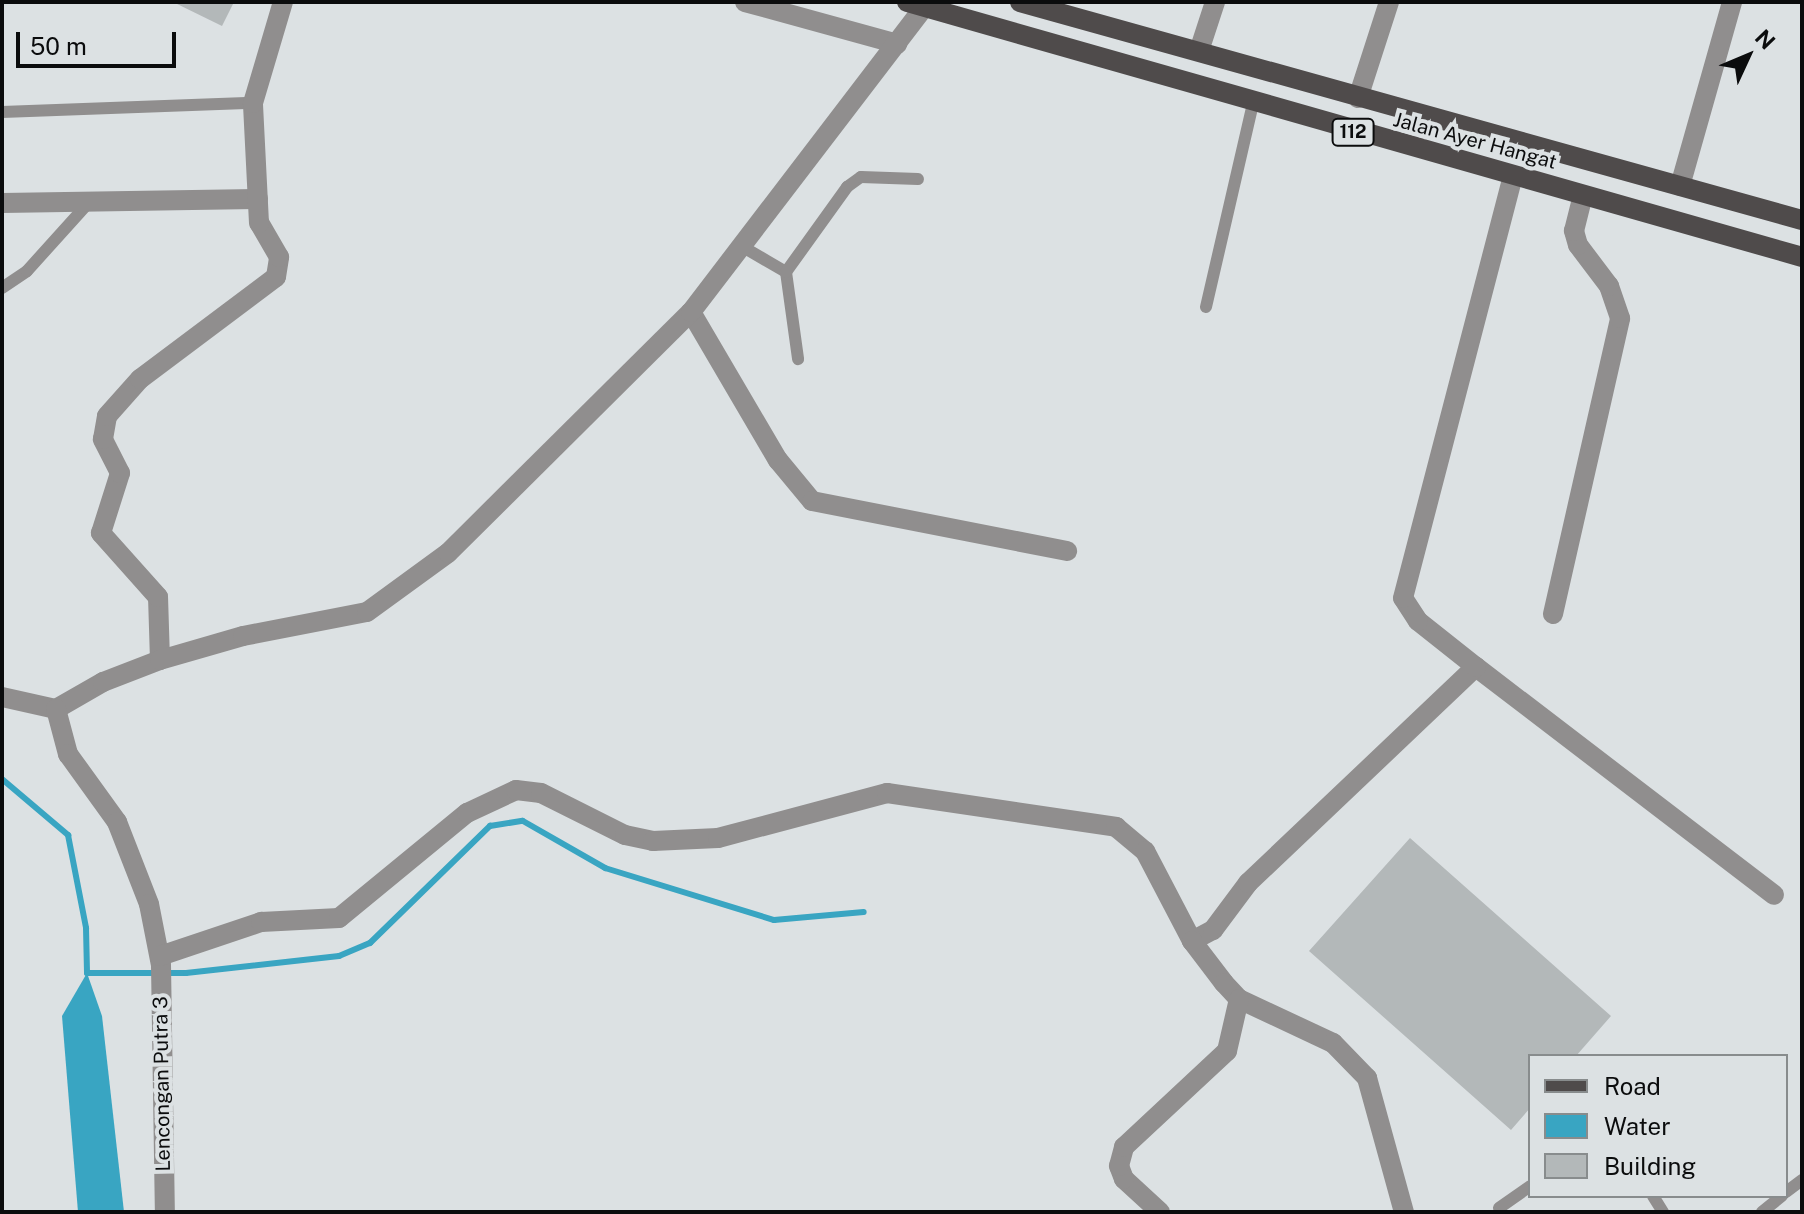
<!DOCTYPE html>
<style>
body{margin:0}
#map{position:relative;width:1804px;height:1214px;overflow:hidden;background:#dce1e3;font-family:"Public Sans",sans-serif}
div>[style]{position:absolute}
.water>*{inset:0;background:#39a5c2}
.stream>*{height:6px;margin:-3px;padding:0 3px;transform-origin:3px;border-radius:3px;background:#39a5c2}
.building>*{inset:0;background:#b3b8b9}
.service>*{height:12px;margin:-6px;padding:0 6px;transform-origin:6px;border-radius:6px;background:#908e8e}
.minor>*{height:20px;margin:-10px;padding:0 10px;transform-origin:10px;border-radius:10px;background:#908e8e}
.primary>*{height:20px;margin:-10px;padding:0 10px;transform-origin:10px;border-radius:10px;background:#4f4b4b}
span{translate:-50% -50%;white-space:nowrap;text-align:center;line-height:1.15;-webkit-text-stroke:8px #dce1e3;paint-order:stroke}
.shield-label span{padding:2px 6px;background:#dce1e3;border:2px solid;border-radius:6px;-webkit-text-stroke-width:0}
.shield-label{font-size:18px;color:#0b0c0d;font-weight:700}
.street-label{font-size:20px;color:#0b0c0d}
.frame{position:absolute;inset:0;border:4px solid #0b0c0d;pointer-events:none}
.legend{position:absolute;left:1528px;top:1054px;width:260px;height:144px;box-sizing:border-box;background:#dce1e3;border:2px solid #888c8d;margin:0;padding:10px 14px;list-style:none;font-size:24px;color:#0b0c0d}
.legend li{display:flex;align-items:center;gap:16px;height:40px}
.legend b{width:40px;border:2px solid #888c8d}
.north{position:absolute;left:1708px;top:16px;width:80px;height:80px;-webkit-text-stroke:6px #dce1e3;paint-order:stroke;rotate:46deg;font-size:22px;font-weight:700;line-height:32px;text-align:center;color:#0b0c0d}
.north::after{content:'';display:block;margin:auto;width:28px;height:36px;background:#0b0c0d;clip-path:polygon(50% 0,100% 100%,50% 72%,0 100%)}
.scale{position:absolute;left:16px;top:32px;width:160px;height:36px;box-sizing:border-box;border:4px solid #0b0c0d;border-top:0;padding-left:10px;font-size:24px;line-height:28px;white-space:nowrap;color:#0b0c0d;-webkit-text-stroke:6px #dce1e3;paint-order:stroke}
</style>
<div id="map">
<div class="water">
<div style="clip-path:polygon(87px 973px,102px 1016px,124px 1212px,78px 1212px,62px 1016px)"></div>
</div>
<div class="stream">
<div style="left:2px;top:779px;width:87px;rotate:40.3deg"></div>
<div style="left:68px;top:835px;width:95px;rotate:79deg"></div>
<div style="left:86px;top:928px;width:45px;rotate:88.7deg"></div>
<div style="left:87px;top:973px;width:99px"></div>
<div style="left:186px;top:973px;width:154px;rotate:-6.3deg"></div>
<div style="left:339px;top:956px;width:34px;rotate:-23deg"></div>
<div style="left:370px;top:943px;width:168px;rotate:-44.3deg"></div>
<div style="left:490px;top:826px;width:33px;rotate:-9deg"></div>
<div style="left:523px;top:821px;width:95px;rotate:29.8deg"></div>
<div style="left:605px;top:868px;width:177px;rotate:17.1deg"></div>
<div style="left:774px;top:920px;width:90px;rotate:-5.1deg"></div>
</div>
<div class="building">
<div style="clip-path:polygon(173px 2px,234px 2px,222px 26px)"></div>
<div style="clip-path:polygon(1410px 838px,1611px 1016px,1576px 1056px,1530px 1056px,1530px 1108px,1511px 1130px,1309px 951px)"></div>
</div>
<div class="service">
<div style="left:2px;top:112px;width:251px;rotate:-2.1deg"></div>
<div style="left:743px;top:247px;width:50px;rotate:30.2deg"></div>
<div style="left:786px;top:272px;width:88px;rotate:82.1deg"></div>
<div style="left:786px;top:272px;width:105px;rotate:-54.3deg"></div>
<div style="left:847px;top:187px;width:17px;rotate:-36deg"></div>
<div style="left:861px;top:177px;width:57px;rotate:2deg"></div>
<div style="left:2px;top:288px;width:30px;rotate:-34deg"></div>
<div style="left:27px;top:271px;width:94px;rotate:-48deg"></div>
<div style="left:1206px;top:307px;width:208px;rotate:-77deg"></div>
<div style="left:1786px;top:1192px;width:20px;rotate:-37deg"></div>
<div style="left:1653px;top:1196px;width:19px;rotate:58deg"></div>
<div style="left:1499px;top:1208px;width:38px;rotate:-35deg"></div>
<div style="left:1762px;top:1212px;width:26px;rotate:-39deg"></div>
</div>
<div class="minor">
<div style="left:745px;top:2px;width:158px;rotate:15.4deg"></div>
<div style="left:1199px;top:51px;width:52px;rotate:-71.9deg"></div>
<div style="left:1358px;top:98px;width:101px;rotate:-72.1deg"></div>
<div style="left:1680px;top:186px;width:191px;rotate:-74.2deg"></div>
<div style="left:2px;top:203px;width:256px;rotate:-0.9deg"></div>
<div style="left:691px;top:312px;width:172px;rotate:59.6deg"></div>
<div style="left:778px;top:460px;width:53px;rotate:50.3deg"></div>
<div style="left:812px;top:501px;width:260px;rotate:11.1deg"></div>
<div style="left:1553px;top:614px;width:303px;rotate:-77.2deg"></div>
<div style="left:1620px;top:318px;width:34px;rotate:-109deg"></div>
<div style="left:1609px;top:286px;width:51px;rotate:-127.1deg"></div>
<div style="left:1578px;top:245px;width:15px;rotate:-106deg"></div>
<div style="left:1574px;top:231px;width:36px;rotate:-76deg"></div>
<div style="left:160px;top:660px;width:63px;rotate:-91.8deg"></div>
<div style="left:158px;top:597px;width:86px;rotate:-131.7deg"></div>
<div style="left:101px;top:533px;width:63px;rotate:-72.4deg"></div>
<div style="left:120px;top:473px;width:38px;rotate:-117deg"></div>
<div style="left:103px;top:439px;width:23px;rotate:-80deg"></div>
<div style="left:107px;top:416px;width:50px;rotate:-48.3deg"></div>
<div style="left:140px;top:379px;width:170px;rotate:-36.9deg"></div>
<div style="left:276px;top:277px;width:20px;rotate:-81deg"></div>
<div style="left:279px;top:257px;width:39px;rotate:-120deg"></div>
<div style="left:259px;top:223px;width:120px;rotate:-92.9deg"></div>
<div style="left:253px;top:103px;width:105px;rotate:-73.5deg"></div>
<div style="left:1476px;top:667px;width:375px;rotate:37.4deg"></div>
<div style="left:2px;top:697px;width:55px;rotate:12.5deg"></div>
<div style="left:56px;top:709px;width:54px;rotate:-29.9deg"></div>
<div style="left:103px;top:682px;width:61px;rotate:-21.1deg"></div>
<div style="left:160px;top:660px;width:86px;rotate:-16.1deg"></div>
<div style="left:243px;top:636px;width:126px;rotate:-11deg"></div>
<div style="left:367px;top:612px;width:100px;rotate:-36.1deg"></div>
<div style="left:448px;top:553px;width:342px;rotate:-44.8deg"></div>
<div style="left:691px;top:312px;width:384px;rotate:-52.6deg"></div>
<div style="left:56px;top:709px;width:47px;rotate:75.1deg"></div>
<div style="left:68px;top:754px;width:84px;rotate:54.2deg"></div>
<div style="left:117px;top:822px;width:88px;rotate:68.7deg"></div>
<div style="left:149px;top:904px;width:62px;rotate:78.9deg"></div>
<div style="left:161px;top:965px;width:247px;rotate:89.1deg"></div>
<div style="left:1192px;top:941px;width:24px;rotate:-28deg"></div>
<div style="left:1213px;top:930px;width:59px;rotate:-53.3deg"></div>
<div style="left:1248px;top:883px;width:314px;rotate:-43.5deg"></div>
<div style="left:1476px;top:667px;width:74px;rotate:-141.6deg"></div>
<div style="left:1418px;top:621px;width:27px;rotate:-123deg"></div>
<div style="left:1403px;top:598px;width:435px;rotate:-75.4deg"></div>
<div style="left:160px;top:956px;width:107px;rotate:-18.6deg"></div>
<div style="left:261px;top:922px;width:78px;rotate:-2.9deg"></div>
<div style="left:339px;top:918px;width:166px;rotate:-39.4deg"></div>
<div style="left:467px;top:813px;width:54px;rotate:-25.1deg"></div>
<div style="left:516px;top:790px;width:25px;rotate:7deg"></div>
<div style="left:541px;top:793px;width:94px;rotate:26.6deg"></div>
<div style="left:625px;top:835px;width:29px;rotate:12deg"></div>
<div style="left:653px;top:841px;width:65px;rotate:-2.6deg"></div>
<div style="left:718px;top:838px;width:175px;rotate:-14.9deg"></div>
<div style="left:887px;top:793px;width:232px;rotate:8.4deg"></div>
<div style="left:1116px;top:827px;width:38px;rotate:40deg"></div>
<div style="left:1145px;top:851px;width:102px;rotate:62.4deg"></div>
<div style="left:1192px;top:941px;width:53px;rotate:52.7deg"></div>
<div style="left:1224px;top:983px;width:22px;rotate:47deg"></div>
<div style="left:1239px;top:999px;width:104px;rotate:25.1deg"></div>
<div style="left:1333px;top:1043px;width:49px;rotate:45.8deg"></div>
<div style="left:1367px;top:1078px;width:139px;rotate:74.6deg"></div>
<div style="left:1160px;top:1212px;width:49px;rotate:-137.5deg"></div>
<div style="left:1124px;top:1179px;width:14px;rotate:-111deg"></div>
<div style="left:1119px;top:1166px;width:20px;rotate:-75deg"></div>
<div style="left:1124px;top:1147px;width:141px;rotate:-43deg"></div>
<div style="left:1227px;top:1051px;width:53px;rotate:-77deg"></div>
</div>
<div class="primary">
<div style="left:907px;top:2px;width:931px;rotate:15.9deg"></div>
<div style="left:1020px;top:2px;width:812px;rotate:15.58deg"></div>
</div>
<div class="shield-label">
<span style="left:1353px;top:132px">112</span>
</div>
<div class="street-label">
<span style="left:1475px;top:141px;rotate:15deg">Jalan Ayer Hangat</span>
<span style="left:162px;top:1084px;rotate:-91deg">Lencongan Putra 3</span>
</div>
<div class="frame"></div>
<ul class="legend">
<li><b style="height:10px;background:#4f4b4b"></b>Road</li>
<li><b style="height:22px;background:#39a5c2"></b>Water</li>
<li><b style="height:22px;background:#b3b8b9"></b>Building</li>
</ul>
<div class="north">N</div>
<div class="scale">50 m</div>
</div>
